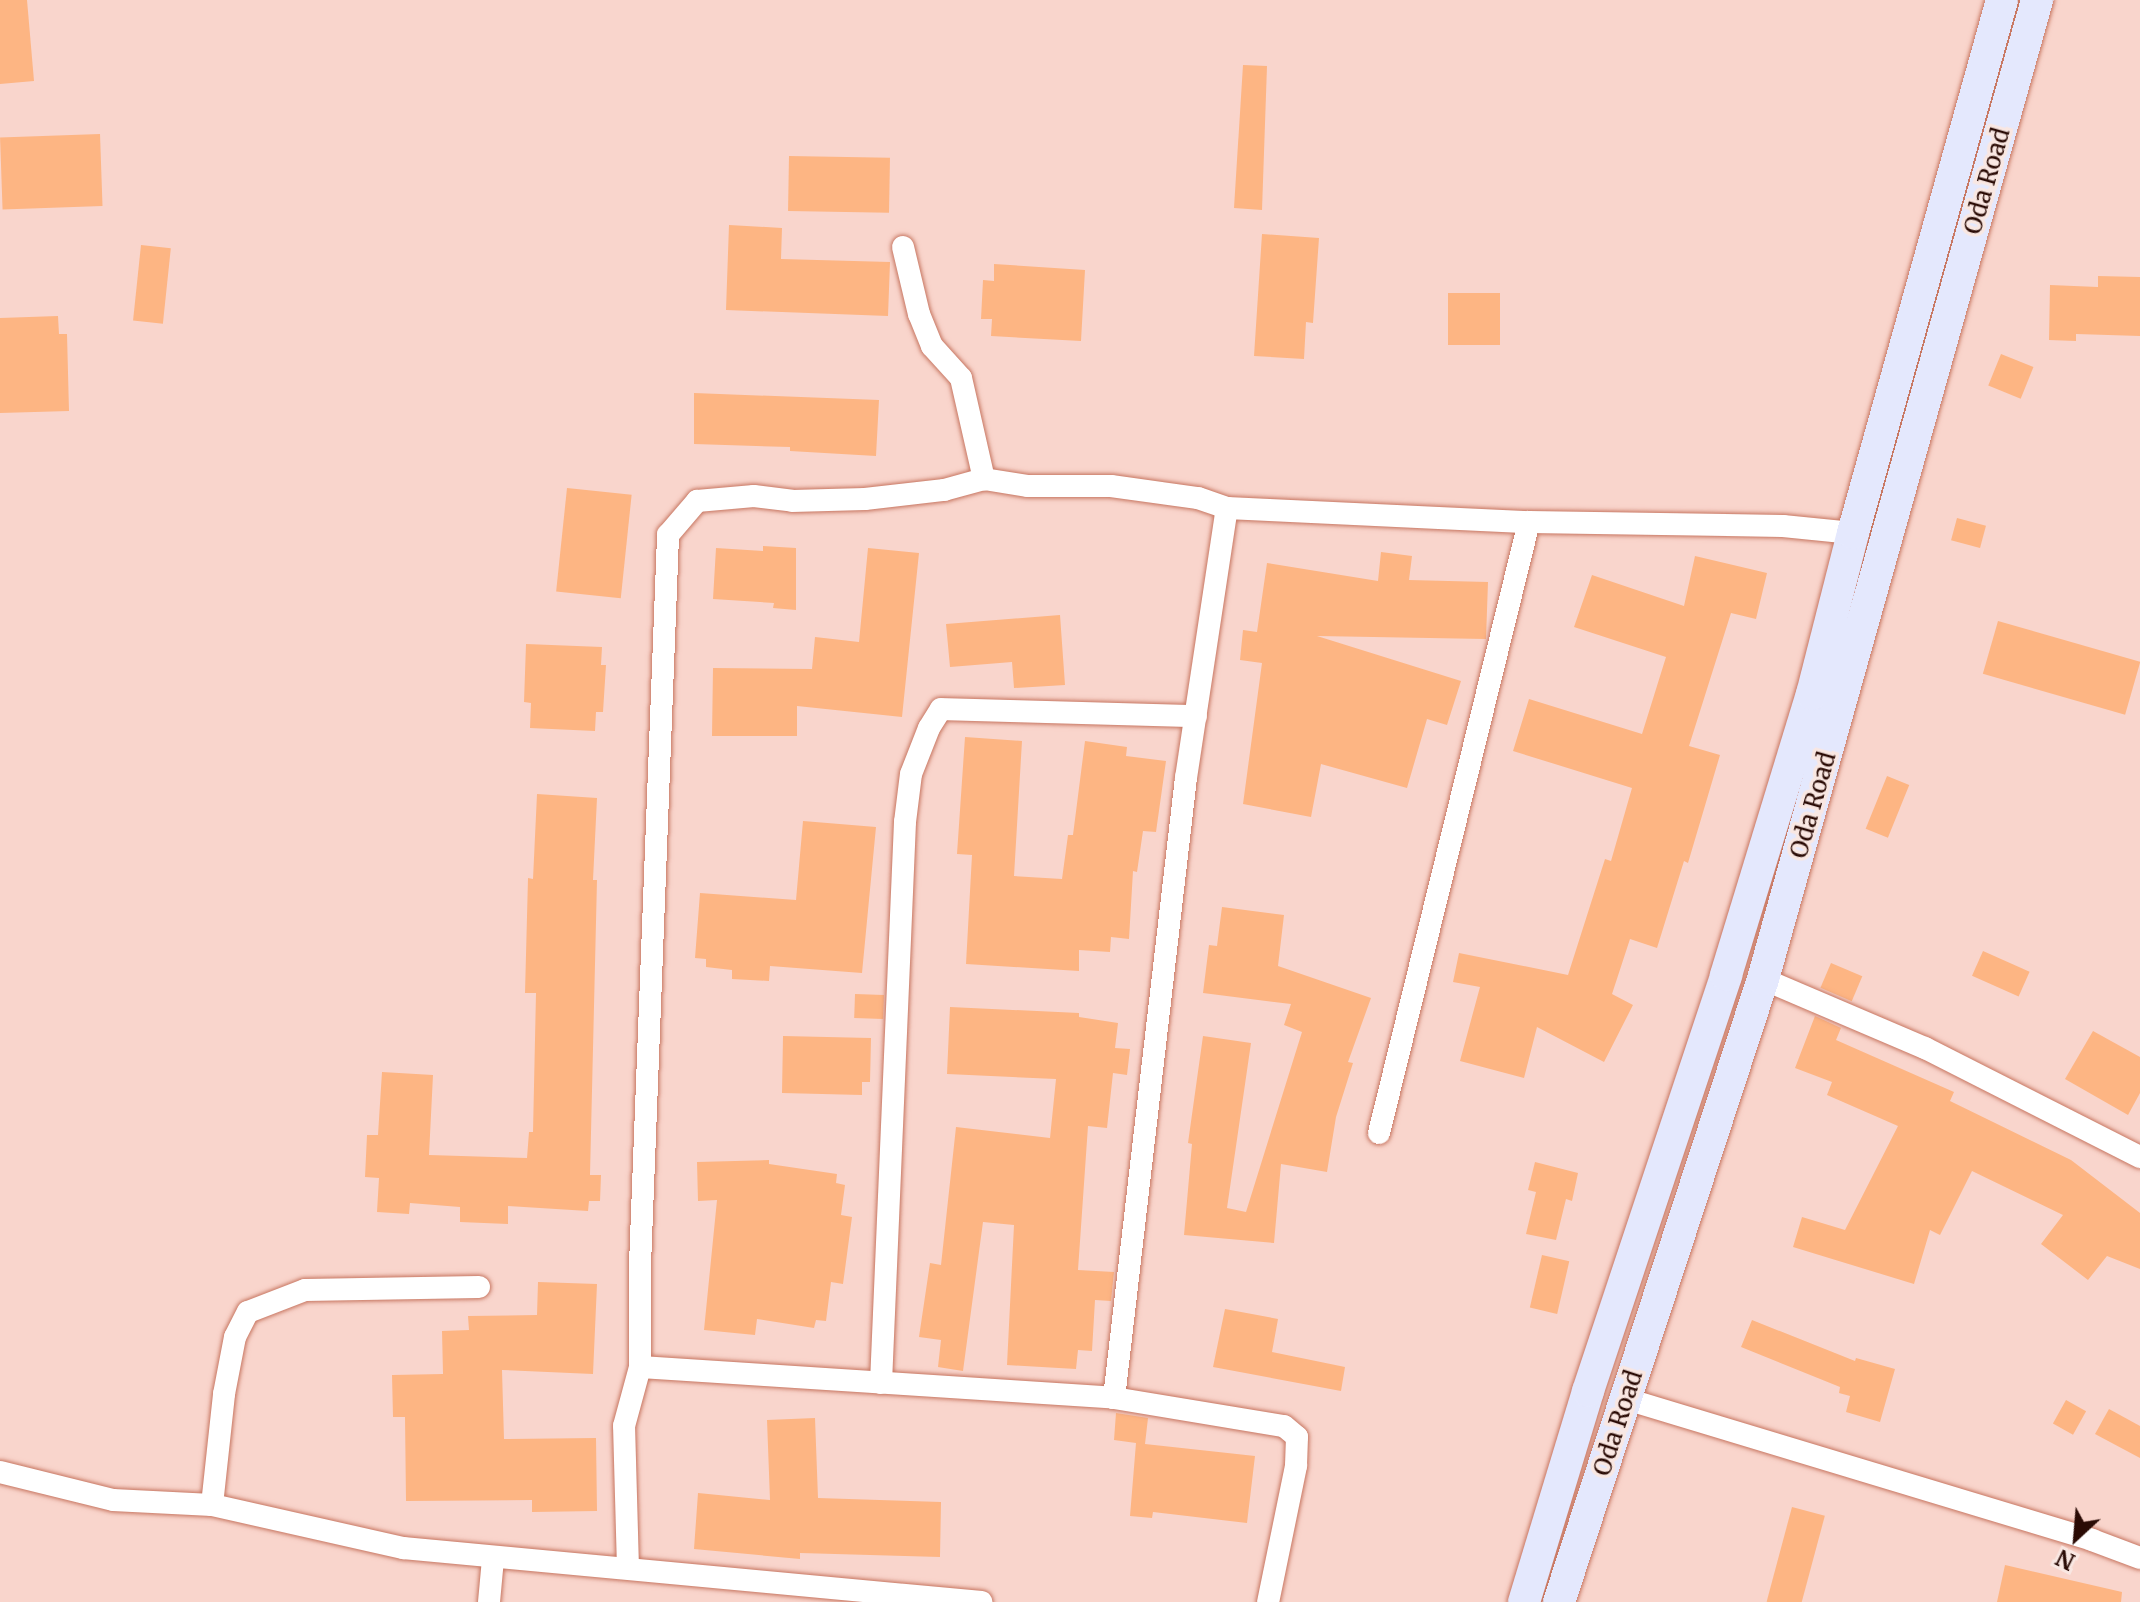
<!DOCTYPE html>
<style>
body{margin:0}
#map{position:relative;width:2140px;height:1602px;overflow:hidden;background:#f9d5cc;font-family:Merriweather,serif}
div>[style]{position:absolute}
.building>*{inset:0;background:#fdb583;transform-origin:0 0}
.roads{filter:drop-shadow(0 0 2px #c77661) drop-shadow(0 0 2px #c77661)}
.street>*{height:22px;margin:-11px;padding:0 11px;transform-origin:11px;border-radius:11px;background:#fff}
.secondary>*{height:32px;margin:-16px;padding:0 16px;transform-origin:16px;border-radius:16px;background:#e4e8fd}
span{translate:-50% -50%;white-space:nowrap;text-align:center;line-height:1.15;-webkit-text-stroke:7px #f9e7e2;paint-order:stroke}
.street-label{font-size:24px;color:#2a0b05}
.north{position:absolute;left:2036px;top:1498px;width:80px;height:80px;-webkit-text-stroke:6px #f9e7e2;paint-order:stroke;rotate:206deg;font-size:22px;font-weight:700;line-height:32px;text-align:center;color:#2a0b05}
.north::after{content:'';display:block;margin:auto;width:28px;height:36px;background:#2a0b05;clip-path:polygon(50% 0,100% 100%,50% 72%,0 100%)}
</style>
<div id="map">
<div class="building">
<div style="clip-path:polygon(0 0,27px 0,34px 81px,0 84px)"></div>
<div style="clip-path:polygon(1243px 65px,1267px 66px,1262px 210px,1234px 208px)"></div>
<div style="left:100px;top:134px;width:72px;height:100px;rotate:88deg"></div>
<div style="left:789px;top:156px;width:101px;height:55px;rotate:1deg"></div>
<div style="clip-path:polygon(729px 225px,782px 228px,781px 259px,890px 262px,888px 316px,726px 310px)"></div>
<div style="clip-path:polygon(1262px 234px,1319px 238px,1313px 323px,1306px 322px,1304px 359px,1254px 356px)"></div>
<div style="left:141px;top:245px;width:30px;height:76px;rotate:6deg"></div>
<div style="clip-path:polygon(994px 264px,1085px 270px,1081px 341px,991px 336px,992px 319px,981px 319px,983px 280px,994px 281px)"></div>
<div style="clip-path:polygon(2098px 276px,2140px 277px,2140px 336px,2076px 334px,2076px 341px,2049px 340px,2050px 285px,2098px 287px)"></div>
<div style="left:1448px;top:293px;width:52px;height:52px"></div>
<div style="clip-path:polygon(58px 316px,59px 334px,67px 334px,69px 411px,0 413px,0 318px)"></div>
<div style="left:2001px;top:354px;width:35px;height:34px;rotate:22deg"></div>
<div style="clip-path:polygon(694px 393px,879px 400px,876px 456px,790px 451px,790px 447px,694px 444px)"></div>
<div style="left:567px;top:488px;width:65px;height:104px;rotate:6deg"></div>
<div style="left:1957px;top:518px;width:30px;height:23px;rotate:15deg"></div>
<div style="clip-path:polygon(763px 546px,796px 548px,796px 610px,773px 608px,774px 603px,713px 599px,716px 548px,763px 551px)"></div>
<div style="clip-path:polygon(868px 548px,919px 553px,902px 717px,797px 706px,797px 736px,712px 736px,713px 668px,812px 669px,815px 637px,859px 642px)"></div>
<div style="clip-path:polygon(1381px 552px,1412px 556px,1409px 580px,1488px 582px,1486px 639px,1317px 636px,1461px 681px,1447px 725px,1427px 719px,1407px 788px,1321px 764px,1311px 817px,1243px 804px,1262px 663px,1240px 660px,1243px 630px,1257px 632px,1267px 563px,1378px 581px)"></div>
<div style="clip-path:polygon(1695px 556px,1767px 573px,1756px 619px,1731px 613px,1689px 746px,1720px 755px,1688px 863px,1684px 861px,1657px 948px,1630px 939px,1612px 994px,1633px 1005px,1604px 1062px,1537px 1027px,1524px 1078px,1460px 1061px,1480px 987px,1453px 982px,1459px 953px,1568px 975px,1605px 859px,1611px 861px,1632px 788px,1513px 751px,1529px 699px,1642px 734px,1666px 657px,1574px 627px,1592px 575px,1684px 606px)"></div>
<div style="clip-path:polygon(1060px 615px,1065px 685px,1014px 688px,1012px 662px,950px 667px,946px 624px)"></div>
<div style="left:1998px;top:621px;width:148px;height:55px;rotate:16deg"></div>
<div style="clip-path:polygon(526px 644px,602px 647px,601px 665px,606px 665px,603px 712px,596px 712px,595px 731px,530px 728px,531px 703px,524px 702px)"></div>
<div style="clip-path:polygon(965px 737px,1022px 741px,1014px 876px,1062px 879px,1068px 835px,1073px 835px,1085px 741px,1127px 747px,1126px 756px,1166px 761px,1156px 832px,1143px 831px,1137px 872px,1133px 871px,1129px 939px,1111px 937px,1110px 952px,1079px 950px,1079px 971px,966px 964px,972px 855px,957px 854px)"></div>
<div style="left:1887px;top:776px;width:24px;height:57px;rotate:22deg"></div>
<div style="clip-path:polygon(537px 794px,597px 798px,593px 880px,597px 880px,590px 1175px,601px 1175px,600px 1201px,589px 1201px,588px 1211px,508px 1206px,508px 1224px,460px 1222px,460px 1207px,410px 1203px,409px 1214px,377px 1212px,379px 1178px,365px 1177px,367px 1135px,378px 1135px,382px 1072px,433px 1075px,429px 1155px,527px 1158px,529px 1132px,533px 1132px,536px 993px,525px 993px,528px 878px,533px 879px)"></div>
<div style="clip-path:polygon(803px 821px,876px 827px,862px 973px,770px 966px,769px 981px,732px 979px,732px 970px,706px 967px,706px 959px,695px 958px,700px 893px,796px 900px)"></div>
<div style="clip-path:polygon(1222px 907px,1284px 915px,1278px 966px,1371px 998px,1348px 1062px,1353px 1063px,1336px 1117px,1327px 1172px,1281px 1164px,1274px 1243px,1184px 1235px,1192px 1144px,1188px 1143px,1203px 1036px,1251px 1043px,1227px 1208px,1246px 1212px,1302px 1032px,1284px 1025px,1291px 1004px,1203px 993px,1209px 945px,1217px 946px)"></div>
<div style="left:1983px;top:951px;width:51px;height:27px;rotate:24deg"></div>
<div style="left:1831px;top:963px;width:34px;height:27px;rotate:23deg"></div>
<div style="left:884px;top:995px;width:24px;height:29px;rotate:92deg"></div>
<div style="clip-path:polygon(950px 1007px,1079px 1013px,1079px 1017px,1118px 1023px,1115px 1048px,1130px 1049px,1127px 1075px,1113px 1073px,1107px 1128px,1088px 1126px,1078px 1270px,1114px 1272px,1111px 1301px,1095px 1300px,1092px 1351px,1078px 1350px,1076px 1369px,1007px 1365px,1014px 1225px,983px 1222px,963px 1371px,938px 1367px,941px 1340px,919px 1337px,930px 1263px,941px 1265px,956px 1127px,1050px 1138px,1056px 1079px,947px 1074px)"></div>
<div style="clip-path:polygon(1815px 1016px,1841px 1028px,1836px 1040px,1954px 1092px,1950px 1101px,2071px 1160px,2140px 1213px,2140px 1269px,2107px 1256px,2088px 1280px,2041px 1244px,2063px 1215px,1972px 1171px,1940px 1235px,1930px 1230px,1914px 1284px,1793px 1247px,1802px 1217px,1845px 1230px,1898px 1126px,1827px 1095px,1832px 1082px,1795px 1068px)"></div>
<div style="clip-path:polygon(2093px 1031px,2140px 1057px,2140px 1093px,2128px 1115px,2065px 1079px)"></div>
<div style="clip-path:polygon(783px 1036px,871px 1038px,870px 1082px,862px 1082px,862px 1095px,782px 1093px)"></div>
<div style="clip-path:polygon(769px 1160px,769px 1164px,837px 1174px,836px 1183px,845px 1185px,841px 1215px,852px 1217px,843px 1284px,831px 1282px,826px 1321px,816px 1320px,814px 1328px,757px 1319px,755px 1335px,704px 1330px,717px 1200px,698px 1201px,697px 1162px)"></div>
<div style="clip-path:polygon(1535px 1162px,1578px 1173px,1572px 1201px,1566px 1199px,1556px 1240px,1526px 1234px,1536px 1192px,1528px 1190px)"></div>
<div style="left:1542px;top:1255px;width:28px;height:54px;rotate:13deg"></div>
<div style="clip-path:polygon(538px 1282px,597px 1284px,593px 1374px,502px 1370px,504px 1439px,596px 1438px,597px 1511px,532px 1512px,532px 1500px,406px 1501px,405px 1417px,393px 1417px,392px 1375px,443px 1374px,442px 1331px,469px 1330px,468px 1316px,537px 1315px)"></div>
<div style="clip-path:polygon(1225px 1309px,1278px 1319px,1272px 1352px,1345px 1367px,1341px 1391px,1213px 1367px)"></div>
<div style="clip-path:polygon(1752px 1320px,1855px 1361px,1856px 1358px,1895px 1369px,1880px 1422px,1846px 1412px,1850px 1396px,1839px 1393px,1840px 1387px,1741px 1347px)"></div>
<div style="left:2066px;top:1400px;width:23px;height:27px;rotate:29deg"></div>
<div style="clip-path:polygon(2109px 1409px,2140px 1426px,2140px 1458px,2095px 1434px)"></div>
<div style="clip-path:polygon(1116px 1413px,1148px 1418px,1145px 1444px,1255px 1456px,1247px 1523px,1153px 1512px,1152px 1518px,1130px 1516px,1136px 1443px,1114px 1440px)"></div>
<div style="clip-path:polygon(815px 1418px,818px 1498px,941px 1502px,940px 1557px,800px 1553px,800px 1559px,694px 1549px,698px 1493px,770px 1500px,767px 1420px)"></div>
<div style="left:1792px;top:1507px;width:34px;height:98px;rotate:15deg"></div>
<div style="clip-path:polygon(2005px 1565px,2122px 1592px,2121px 1602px,1997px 1602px)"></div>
</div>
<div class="roads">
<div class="street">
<div style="left:903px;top:247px;width:69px;rotate:76.6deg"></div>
<div style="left:919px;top:314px;width:35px;rotate:68deg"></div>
<div style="left:932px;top:346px;width:43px;rotate:47.8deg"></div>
<div style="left:961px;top:378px;width:104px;rotate:77.2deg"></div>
<div style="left:1763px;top:979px;width:176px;rotate:23.1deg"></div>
<div style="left:1925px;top:1048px;width:241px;rotate:26.9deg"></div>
<div style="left:1379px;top:1133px;width:629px;rotate:-76.21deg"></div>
<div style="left:640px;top:1367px;width:475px;rotate:3.7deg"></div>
<div style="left:1114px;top:1398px;width:172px;rotate:9.4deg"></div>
<div style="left:1284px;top:1426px;width:17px;rotate:40deg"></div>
<div style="left:1297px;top:1437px;width:29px;rotate:92deg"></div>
<div style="left:1296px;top:1466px;width:139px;rotate:101.6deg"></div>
<div style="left:881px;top:1383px;width:562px;rotate:-87.55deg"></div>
<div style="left:905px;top:822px;width:48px;rotate:-82.9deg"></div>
<div style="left:911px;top:774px;width:49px;rotate:-68.6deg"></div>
<div style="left:929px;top:728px;width:22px;rotate:-58deg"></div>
<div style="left:941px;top:709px;width:255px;rotate:1.6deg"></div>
<div style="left:1114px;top:1398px;width:624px;rotate:-83.38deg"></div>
<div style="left:1186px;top:778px;width:273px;rotate:-81.4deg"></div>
<div style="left:1227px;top:508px;width:302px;rotate:2.7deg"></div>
<div style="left:1529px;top:522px;width:254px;rotate:0.9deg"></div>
<div style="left:1783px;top:526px;width:70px;rotate:5.7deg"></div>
<div style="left:1626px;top:1399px;width:487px;rotate:16.8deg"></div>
<div style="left:2092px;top:1540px;width:51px;rotate:20.6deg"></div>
<div style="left:0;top:1472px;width:116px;rotate:13.9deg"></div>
<div style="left:113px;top:1500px;width:99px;rotate:2.9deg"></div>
<div style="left:212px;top:1505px;width:196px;rotate:12.7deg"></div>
<div style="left:403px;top:1548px;width:581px;rotate:5.34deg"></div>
<div style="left:212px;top:1505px;width:112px;rotate:-83.8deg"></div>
<div style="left:224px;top:1394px;width:58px;rotate:-79.1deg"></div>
<div style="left:235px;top:1337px;width:28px;rotate:-63deg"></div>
<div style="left:248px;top:1312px;width:61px;rotate:-21.1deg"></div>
<div style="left:305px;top:1290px;width:174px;rotate:-1deg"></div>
<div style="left:628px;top:1568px;width:142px;rotate:-91.6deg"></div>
<div style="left:624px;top:1426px;width:61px;rotate:-74.8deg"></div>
<div style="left:640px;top:1367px;width:102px;rotate:-90deg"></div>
<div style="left:640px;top:1265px;width:731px;rotate:-87.8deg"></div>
<div style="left:668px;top:535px;width:45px;rotate:-49.5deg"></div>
<div style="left:697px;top:501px;width:57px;rotate:-5deg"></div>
<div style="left:754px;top:496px;width:38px;rotate:7deg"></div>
<div style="left:792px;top:501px;width:73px;rotate:-1.6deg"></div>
<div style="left:865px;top:499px;width:80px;rotate:-6.5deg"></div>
<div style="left:944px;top:490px;width:41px;rotate:-15.4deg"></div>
<div style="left:984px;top:479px;width:45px;rotate:9deg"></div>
<div style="left:1028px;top:486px;width:83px"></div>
<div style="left:1111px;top:486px;width:88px;rotate:7.9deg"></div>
<div style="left:1198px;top:498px;width:31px;rotate:19deg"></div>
<div style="left:489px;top:1602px;width:43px;rotate:-84.7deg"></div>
</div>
<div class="secondary">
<div style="left:1524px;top:1602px;width:220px;rotate:-73.1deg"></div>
<div style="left:1588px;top:1391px;width:438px;rotate:-71.6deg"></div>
<div style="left:1726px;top:975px;width:294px;rotate:-73deg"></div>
<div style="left:1812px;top:694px;width:166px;rotate:-75.7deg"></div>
<div style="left:1853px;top:533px;width:553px;rotate:-74.38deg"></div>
<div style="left:1559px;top:1602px;width:656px;rotate:-71.87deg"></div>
<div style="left:1763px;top:979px;width:1017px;rotate:-74.36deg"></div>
</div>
</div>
<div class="street-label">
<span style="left:1987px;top:181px;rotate:-74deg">Oda Road</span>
<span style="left:1813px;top:805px;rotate:-74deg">Oda Road</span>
<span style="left:1618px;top:1423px;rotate:-72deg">Oda Road</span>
</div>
<div class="north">N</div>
</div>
